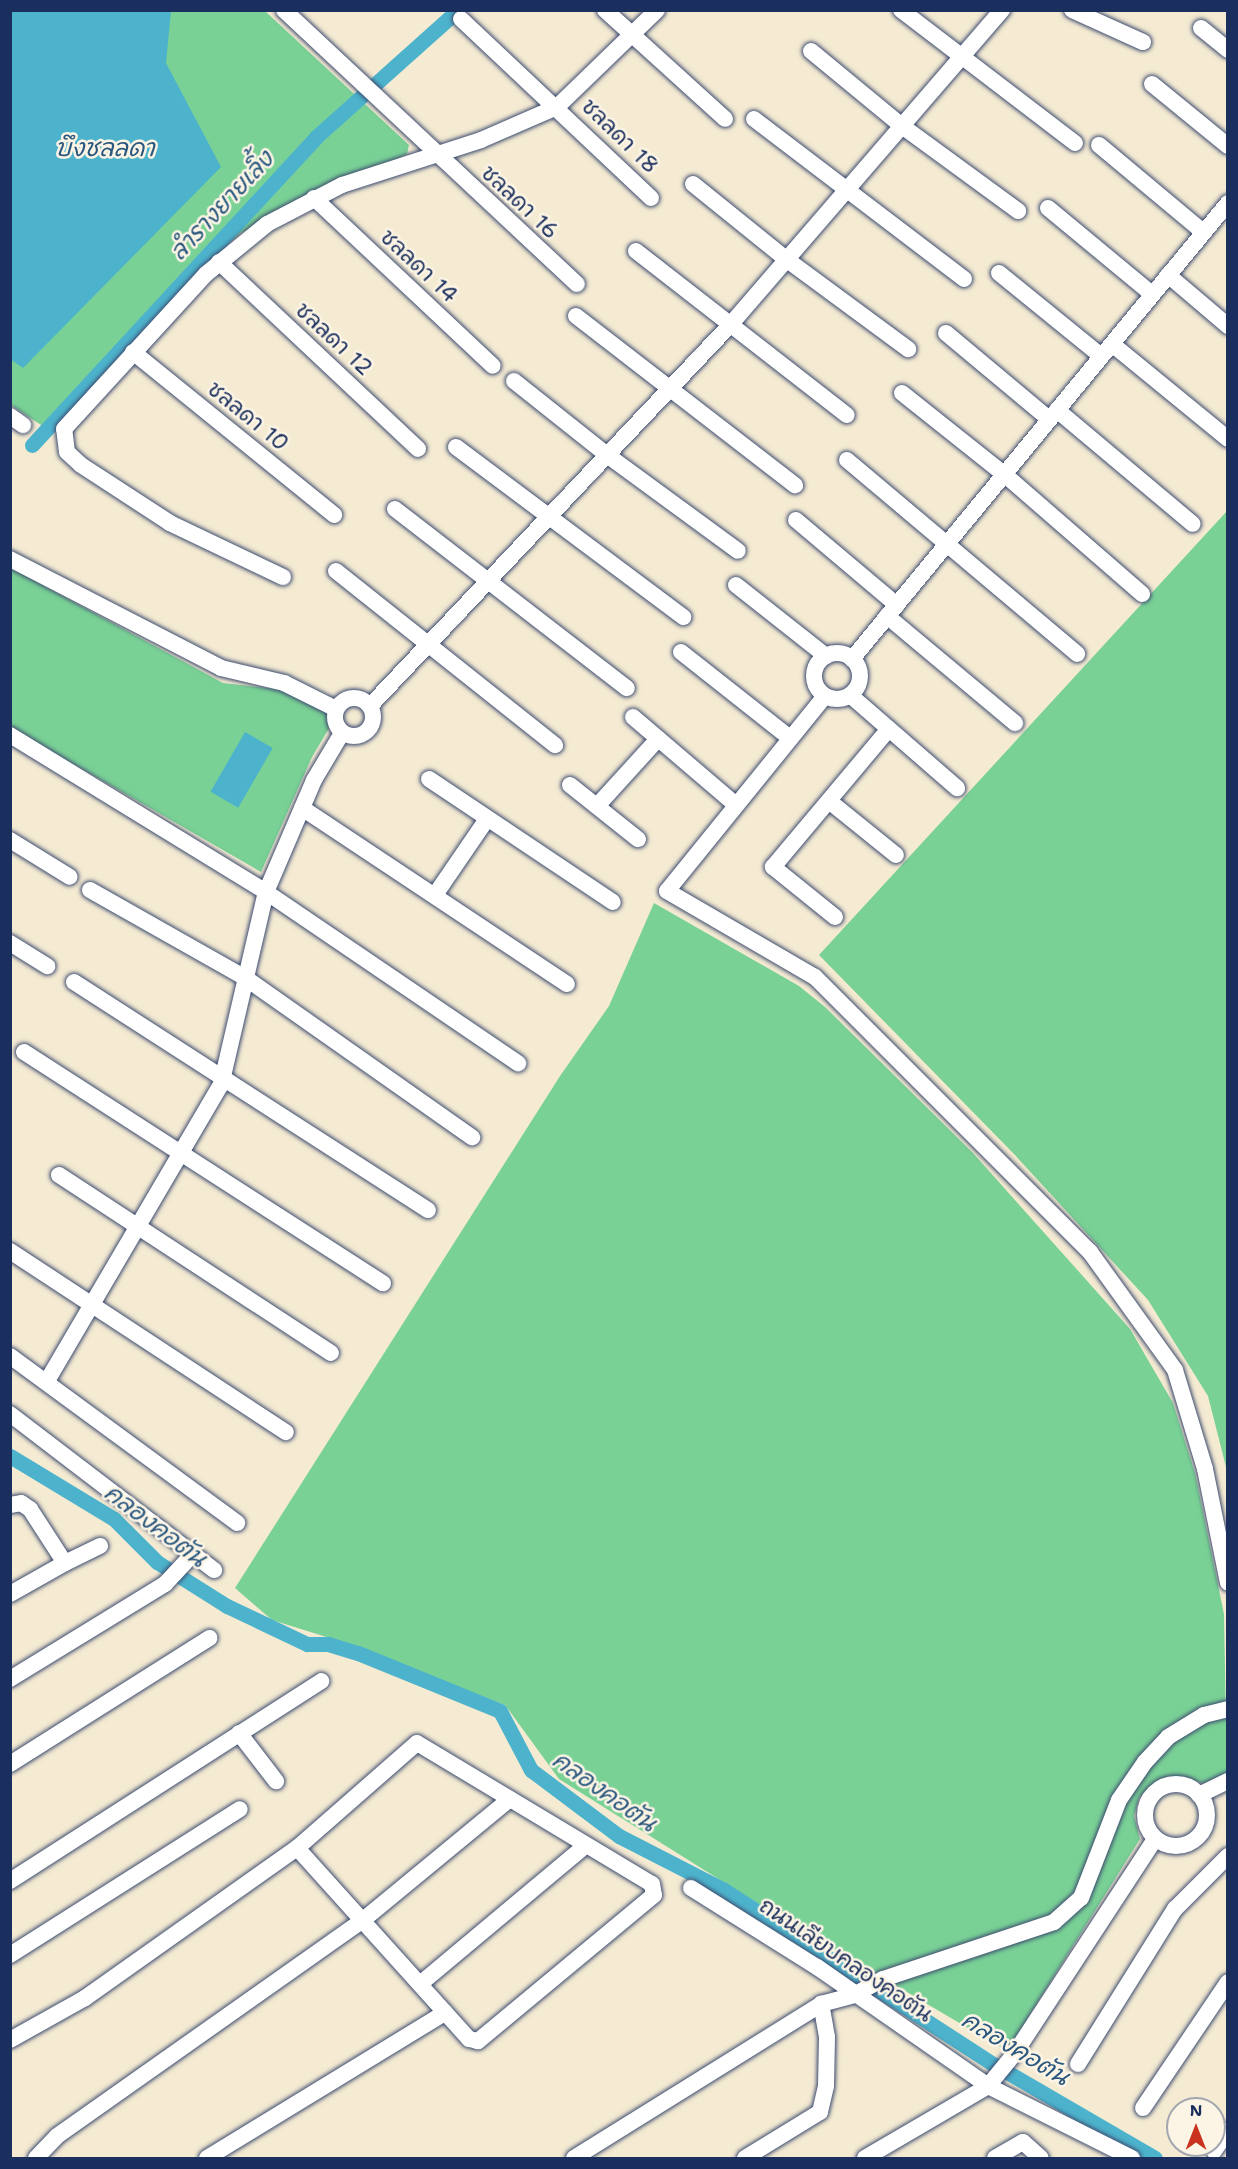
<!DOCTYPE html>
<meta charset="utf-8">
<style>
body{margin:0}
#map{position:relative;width:1238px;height:2169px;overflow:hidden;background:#f5ebd3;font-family:"Shantell Sans","Playpen Sans Thai",sans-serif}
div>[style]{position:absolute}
.green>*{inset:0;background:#7ad196}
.water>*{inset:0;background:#4db3cc;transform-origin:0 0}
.canal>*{height:15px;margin:-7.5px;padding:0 7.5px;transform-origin:7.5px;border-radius:7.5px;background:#4db3cc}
.roads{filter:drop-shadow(0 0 2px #3c4b70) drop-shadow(0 0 2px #3c4b70)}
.street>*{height:16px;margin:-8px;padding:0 8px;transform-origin:8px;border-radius:8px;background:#fff}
.street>.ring{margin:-8px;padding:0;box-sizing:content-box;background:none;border:16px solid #fff;border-radius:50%}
span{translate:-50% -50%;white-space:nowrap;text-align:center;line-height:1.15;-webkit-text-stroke:5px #fcf5e5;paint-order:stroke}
.street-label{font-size:22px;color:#1b2f5e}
.water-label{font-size:24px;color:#2a577f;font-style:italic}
.frame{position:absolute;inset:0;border:12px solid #1b2f5e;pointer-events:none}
.north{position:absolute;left:1166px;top:2097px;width:60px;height:60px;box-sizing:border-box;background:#fcf5e5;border:2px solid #a2a6af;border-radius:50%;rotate:0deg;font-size:16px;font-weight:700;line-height:24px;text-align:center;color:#1b2f5e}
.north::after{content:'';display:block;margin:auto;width:21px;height:27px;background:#c8321e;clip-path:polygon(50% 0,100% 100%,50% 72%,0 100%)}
</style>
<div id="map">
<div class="green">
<div style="clip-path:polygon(10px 11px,265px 11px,409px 145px,407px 154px,242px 232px,169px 295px,53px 433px,11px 405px)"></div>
<div style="clip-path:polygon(1227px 511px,1227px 1471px,1208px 1396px,1148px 1300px,1014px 1154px,819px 955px)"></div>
<div style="clip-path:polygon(11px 568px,223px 683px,275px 689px,326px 703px,332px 723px,312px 757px,261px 872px,11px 728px)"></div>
<div style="clip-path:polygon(654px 903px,799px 986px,825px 1007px,973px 1153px,1130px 1329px,1173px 1403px,1195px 1473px,1224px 1614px,1227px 1777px,1207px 1784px,1177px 1776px,1151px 1785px,1139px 1798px,1134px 1816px,1140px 1839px,1007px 2051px,776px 1915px,559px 1779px,505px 1705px,336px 1640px,272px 1620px,235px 1588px,560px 1076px,609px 1006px)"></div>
</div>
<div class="water">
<div style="clip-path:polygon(11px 10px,171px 11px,166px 63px,221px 167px,23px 368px,10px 359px)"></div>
<div style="left:245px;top:732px;width:32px;height:69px;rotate:30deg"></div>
</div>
<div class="canal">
<div style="left:32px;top:445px;width:419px;rotate:-47.3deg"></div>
<div style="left:316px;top:137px;width:191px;rotate:-41.8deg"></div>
<div style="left:10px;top:1456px;width:122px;rotate:31.2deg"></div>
<div style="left:114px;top:1519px;width:61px;rotate:45deg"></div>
<div style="left:157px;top:1562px;width:83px;rotate:32.2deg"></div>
<div style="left:227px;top:1606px;width:89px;rotate:25.4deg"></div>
<div style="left:307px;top:1644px;width:21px"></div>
<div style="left:328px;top:1644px;width:31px;rotate:17deg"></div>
<div style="left:358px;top:1653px;width:153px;rotate:22.2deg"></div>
<div style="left:500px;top:1711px;width:67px;rotate:62.3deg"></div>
<div style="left:531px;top:1770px;width:110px;rotate:36.9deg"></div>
<div style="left:619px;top:1836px;width:118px;rotate:27.2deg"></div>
<div style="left:724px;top:1890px;width:323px;rotate:32.9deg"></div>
<div style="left:995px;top:2065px;width:185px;rotate:30.2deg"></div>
</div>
<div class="roads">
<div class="street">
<div style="left:284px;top:10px;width:401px;rotate:43.1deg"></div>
<div style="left:605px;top:10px;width:162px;rotate:42.2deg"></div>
<div style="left:901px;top:10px;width:219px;rotate:37.4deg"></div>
<div style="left:1072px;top:10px;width:78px;rotate:24.3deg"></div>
<div style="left:461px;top:19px;width:261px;rotate:43.3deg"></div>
<div style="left:1201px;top:28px;width:35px;rotate:39deg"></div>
<div style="left:811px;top:51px;width:118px;rotate:39.5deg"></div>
<div style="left:902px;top:126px;width:144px;rotate:36.2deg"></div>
<div style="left:1152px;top:84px;width:98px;rotate:39.2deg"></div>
<div style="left:754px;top:119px;width:264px;rotate:37.3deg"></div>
<div style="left:1099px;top:145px;width:136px;rotate:39.9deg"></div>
<div style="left:693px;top:184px;width:119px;rotate:38.9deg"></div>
<div style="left:786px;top:259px;width:152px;rotate:36.4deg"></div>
<div style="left:314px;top:198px;width:245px;rotate:43.2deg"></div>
<div style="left:1048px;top:208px;width:135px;rotate:39.6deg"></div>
<div style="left:636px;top:251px;width:267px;rotate:37.9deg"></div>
<div style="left:219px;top:262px;width:273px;rotate:43.2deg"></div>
<div style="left:999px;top:273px;width:132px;rotate:39.1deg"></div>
<div style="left:1168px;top:275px;width:79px;rotate:40.4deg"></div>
<div style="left:576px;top:316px;width:277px;rotate:37.7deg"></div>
<div style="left:946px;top:333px;width:134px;rotate:39.9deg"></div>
<div style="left:1112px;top:344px;width:150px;rotate:39.3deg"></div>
<div style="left:133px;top:352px;width:259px;rotate:39deg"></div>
<div style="left:514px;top:381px;width:119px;rotate:38.5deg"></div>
<div style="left:607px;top:455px;width:162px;rotate:36.2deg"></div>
<div style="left:902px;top:393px;width:130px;rotate:38.5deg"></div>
<div style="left:1004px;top:474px;width:183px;rotate:41deg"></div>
<div style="left:1057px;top:410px;width:177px;rotate:40deg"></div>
<div style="left:10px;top:416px;width:16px;rotate:35deg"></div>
<div style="left:456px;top:447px;width:284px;rotate:36.8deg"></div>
<div style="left:847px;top:460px;width:301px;rotate:40.1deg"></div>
<div style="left:395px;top:509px;width:293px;rotate:37.7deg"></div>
<div style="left:796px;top:520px;width:132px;rotate:40.1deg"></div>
<div style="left:10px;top:559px;width:237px;rotate:27.3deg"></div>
<div style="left:221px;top:668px;width:65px;rotate:13.4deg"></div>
<div style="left:284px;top:683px;width:58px;rotate:26.6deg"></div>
<div style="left:336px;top:571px;width:280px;rotate:38.5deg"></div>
<div style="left:283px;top:577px;width:125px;rotate:-154.5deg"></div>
<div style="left:170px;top:523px;width:106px;rotate:-146.9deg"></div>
<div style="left:81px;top:465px;width:19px;rotate:-137deg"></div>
<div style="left:67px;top:452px;width:23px;rotate:-97deg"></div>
<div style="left:64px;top:429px;width:210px;rotate:-47.5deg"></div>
<div style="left:206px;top:274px;width:79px;rotate:-39.3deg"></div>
<div style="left:267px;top:224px;width:85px;rotate:-27.5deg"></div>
<div style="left:342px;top:185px;width:146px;rotate:-17.9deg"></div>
<div style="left:481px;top:140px;width:83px;rotate:-23.5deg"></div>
<div style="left:557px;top:107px;width:139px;rotate:-44.1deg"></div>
<div style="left:736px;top:585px;width:115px;rotate:38.3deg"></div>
<div style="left:887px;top:616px;width:167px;rotate:39.9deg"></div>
<div style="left:681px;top:652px;width:139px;rotate:38.3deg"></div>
<div class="ring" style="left:814px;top:653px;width:30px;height:30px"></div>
<div style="left:852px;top:659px;width:591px;rotate:-50.49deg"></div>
<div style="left:850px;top:695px;width:142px;rotate:41deg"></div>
<div style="left:825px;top:696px;width:251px;rotate:129deg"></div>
<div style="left:667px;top:891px;width:171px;rotate:30.2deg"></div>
<div style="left:815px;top:977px;width:389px;rotate:45deg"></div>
<div style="left:1090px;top:1252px;width:145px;rotate:54.2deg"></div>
<div style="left:1175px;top:1370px;width:103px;rotate:73.1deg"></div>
<div style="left:1205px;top:1469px;width:116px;rotate:78.6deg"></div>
<div class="ring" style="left:335px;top:698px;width:22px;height:22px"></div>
<div style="left:370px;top:706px;width:526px;rotate:-46.62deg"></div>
<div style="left:731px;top:324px;width:415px;rotate:-49.2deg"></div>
<div style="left:633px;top:717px;width:135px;rotate:40.5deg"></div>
<div style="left:10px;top:735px;width:300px;rotate:31.5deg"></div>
<div style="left:266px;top:892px;width:305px;rotate:34.2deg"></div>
<div style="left:429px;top:779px;width:221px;rotate:33.8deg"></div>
<div style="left:570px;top:785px;width:87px;rotate:38.5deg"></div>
<div style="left:829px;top:801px;width:86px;rotate:38.9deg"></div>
<div style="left:597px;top:806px;width:91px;rotate:-47.7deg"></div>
<div style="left:302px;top:808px;width:318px;rotate:33.6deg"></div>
<div style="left:10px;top:840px;width:70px;rotate:31.7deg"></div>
<div style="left:90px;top:890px;width:177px;rotate:29.5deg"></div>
<div style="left:244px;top:977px;width:279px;rotate:35.1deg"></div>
<div style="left:435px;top:895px;width:92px;rotate:-55.6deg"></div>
<div style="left:835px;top:917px;width:80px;rotate:-141.1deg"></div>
<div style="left:773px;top:867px;width:180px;rotate:-50deg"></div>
<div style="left:10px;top:943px;width:44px;rotate:31.9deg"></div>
<div style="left:74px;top:982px;width:421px;rotate:32.8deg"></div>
<div style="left:24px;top:1052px;width:427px;rotate:32.8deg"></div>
<div style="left:59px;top:1175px;width:325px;rotate:33.2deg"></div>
<div style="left:10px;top:1251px;width:330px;rotate:33.3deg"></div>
<div style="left:10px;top:1356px;width:282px;rotate:36.3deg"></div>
<div style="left:47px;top:1381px;width:343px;rotate:-59.6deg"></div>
<div style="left:221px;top:1085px;width:198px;rotate:-76.9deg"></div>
<div style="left:266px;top:892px;width:122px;rotate:-66.8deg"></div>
<div style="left:314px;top:780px;width:55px;rotate:-59.2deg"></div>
<div style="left:10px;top:1414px;width:257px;rotate:37.4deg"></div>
<div style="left:10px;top:1505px;width:11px;rotate:-10deg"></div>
<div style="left:21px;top:1503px;width:11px;rotate:34deg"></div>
<div style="left:30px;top:1509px;width:64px;rotate:57.1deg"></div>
<div style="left:65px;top:1563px;width:63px;rotate:150.6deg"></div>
<div style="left:65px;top:1563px;width:39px;rotate:-26deg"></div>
<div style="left:10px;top:1679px;width:182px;rotate:-31.5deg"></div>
<div style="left:165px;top:1584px;width:40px;rotate:-47deg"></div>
<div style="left:239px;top:1733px;width:61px;rotate:52.4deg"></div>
<div style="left:10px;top:1764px;width:236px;rotate:-32.3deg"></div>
<div class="ring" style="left:1145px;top:1784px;width:46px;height:46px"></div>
<div style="left:1199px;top:1795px;width:32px;rotate:-26deg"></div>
<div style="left:10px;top:1881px;width:370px;rotate:-32.7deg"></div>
<div style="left:691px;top:1888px;width:149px;rotate:32.1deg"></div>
<div style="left:817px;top:1967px;width:208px;rotate:34.8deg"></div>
<div style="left:988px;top:2086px;width:161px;rotate:26.6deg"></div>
<div style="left:10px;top:1955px;width:272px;rotate:-32.4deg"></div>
<div style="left:420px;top:1984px;width:215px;rotate:-39.9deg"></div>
<div style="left:10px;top:2040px;width:86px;rotate:-29.2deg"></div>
<div style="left:85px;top:1998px;width:260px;rotate:-35.3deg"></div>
<div style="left:297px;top:1848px;width:159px;rotate:-41.2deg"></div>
<div style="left:417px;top:1743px;width:274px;rotate:31deg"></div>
<div style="left:652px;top:1884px;width:11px;rotate:80deg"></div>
<div style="left:654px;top:1895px;width:229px;rotate:140.3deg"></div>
<div style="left:478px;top:2041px;width:9px;rotate:-167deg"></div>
<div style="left:469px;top:2039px;width:257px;rotate:-132deg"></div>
<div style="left:1078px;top:2064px;width:183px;rotate:-58deg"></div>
<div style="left:1175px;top:1909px;width:75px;rotate:-45deg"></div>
<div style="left:1143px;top:2108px;width:152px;rotate:-56deg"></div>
<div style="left:1214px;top:2151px;width:25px;rotate:-56deg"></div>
<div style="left:36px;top:2158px;width:30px;rotate:-46deg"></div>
<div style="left:57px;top:2136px;width:375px;rotate:-35.2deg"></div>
<div style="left:363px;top:1920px;width:190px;rotate:-39.5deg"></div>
<div style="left:207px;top:2158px;width:279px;rotate:-31.4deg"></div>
<div style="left:574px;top:2158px;width:291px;rotate:-31.9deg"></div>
<div style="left:821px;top:2004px;width:34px;rotate:-15deg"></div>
<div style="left:854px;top:1995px;width:33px;rotate:-29deg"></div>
<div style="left:883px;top:1979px;width:180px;rotate:-18.4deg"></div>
<div style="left:1054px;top:1922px;width:36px;rotate:-42deg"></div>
<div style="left:1081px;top:1898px;width:105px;rotate:-68.8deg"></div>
<div style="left:1119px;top:1800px;width:46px;rotate:-55.6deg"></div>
<div style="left:1145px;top:1762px;width:34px;rotate:-47deg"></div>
<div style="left:1168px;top:1737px;width:42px;rotate:-31.4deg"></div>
<div style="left:1204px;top:1715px;width:25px;rotate:-14deg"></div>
<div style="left:745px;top:2158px;width:88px;rotate:-31.5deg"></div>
<div style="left:820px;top:2112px;width:27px;rotate:-77deg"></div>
<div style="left:826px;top:2086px;width:49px;rotate:-88.8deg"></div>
<div style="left:827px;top:2037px;width:34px;rotate:-100deg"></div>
<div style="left:865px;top:2158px;width:143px;rotate:-30.3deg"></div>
<div style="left:988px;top:2086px;width:43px;rotate:-50.7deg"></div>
<div style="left:1015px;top:2053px;width:256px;rotate:-56.8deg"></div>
<div style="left:995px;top:2158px;width:32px;rotate:-30deg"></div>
<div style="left:1023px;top:2142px;width:24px;rotate:42deg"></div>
</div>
</div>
<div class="street-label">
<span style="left:620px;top:136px;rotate:44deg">ชลลดา 18</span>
<span style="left:520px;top:202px;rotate:43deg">ชลลดา 16</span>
<span style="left:419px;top:266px;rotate:43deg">ชลลดา 14</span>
<span style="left:334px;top:339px;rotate:43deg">ชลลดา 12</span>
<span style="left:248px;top:416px;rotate:39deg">ชลลดา 10</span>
<span style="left:846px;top:1960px;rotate:34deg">ถนนเลียบคลองคอตัน</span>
</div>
<div class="water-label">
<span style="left:105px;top:149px">บึงชลลดา</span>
<span style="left:222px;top:206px;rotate:-47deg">ลำรางยายเลิ้ง</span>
<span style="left:155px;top:1526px;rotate:37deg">คลองคอตัน</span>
<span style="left:604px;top:1792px;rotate:35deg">คลองคอตัน</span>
<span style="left:1015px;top:2049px;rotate:31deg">คลองคอตัน</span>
</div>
<div class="frame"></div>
<div class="north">N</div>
</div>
